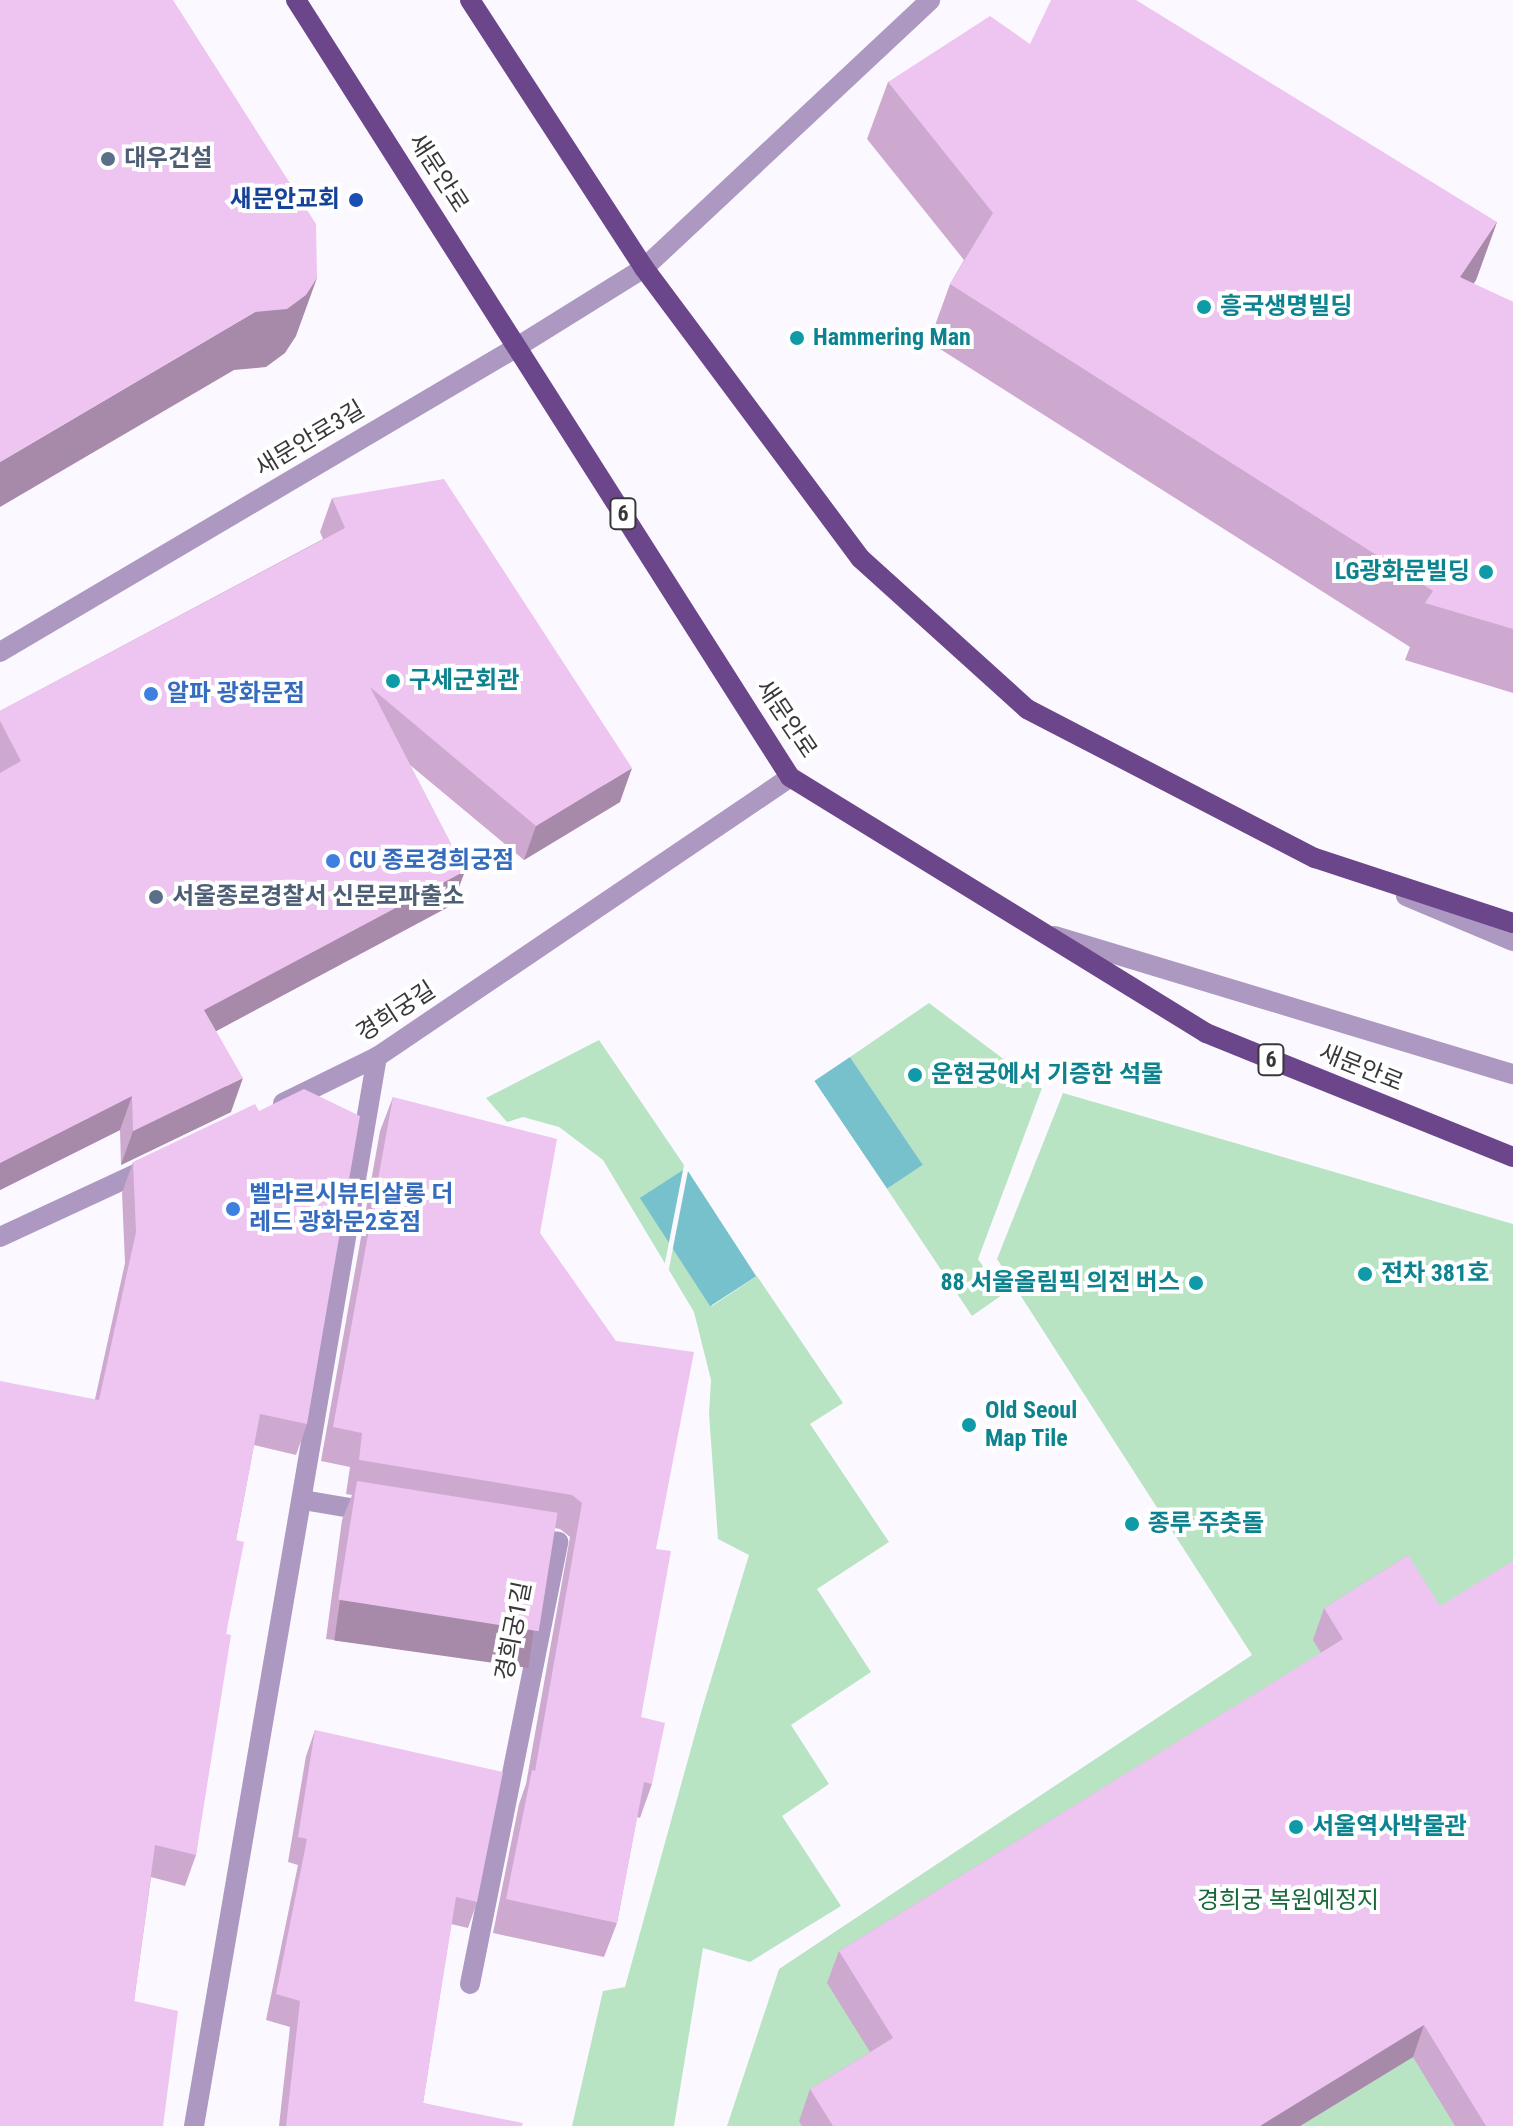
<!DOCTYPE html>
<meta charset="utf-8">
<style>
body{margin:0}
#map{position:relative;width:1513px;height:2126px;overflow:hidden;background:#fbf9ff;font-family:"Roboto Condensed","Noto Sans KR",sans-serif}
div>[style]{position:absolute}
.green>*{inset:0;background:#b9e4c4}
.water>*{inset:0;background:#77c1cc;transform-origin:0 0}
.pier>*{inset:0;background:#fbf9ff;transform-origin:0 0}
.service>*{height:20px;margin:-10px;padding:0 10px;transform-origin:10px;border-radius:10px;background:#ac98c0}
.minor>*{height:20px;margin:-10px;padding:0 10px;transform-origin:10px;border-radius:10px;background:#ac98c0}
.primary>*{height:20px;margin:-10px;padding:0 10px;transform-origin:10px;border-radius:10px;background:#6c468b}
.wall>*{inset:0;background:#cda9cf}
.shaded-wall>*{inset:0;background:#a789a9;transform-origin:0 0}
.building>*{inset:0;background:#eec4f1;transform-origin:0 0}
.dots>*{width:22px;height:22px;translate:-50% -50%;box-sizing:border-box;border:4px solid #fff;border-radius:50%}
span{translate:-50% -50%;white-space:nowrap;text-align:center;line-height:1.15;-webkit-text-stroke:8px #fff;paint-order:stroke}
.shield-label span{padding:2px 6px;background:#fff;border:2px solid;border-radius:6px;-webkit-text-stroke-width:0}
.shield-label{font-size:22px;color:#38373a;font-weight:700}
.service-label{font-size:24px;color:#4e5e75;font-weight:700}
.left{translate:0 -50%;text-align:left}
.street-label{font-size:24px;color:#38373a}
.transit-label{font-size:24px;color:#164399;font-weight:700}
.right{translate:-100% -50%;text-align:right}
.culture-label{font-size:24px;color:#0d838f;font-weight:700}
.shop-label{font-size:24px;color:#366cbe;font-weight:700}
.park-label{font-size:24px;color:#19683b}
</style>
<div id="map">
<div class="green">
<div style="clip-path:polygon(929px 1003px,1042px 1088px,978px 1259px,1002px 1295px,972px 1316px,887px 1189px,922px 1164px,850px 1057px)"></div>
<div style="clip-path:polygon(599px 1040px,686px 1168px,641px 1199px,712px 1306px,757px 1276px,843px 1403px,810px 1424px,889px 1542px,817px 1589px,871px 1672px,791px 1725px,829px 1784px,782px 1816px,841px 1906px,750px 1962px,703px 1948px,674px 2126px,572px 2126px,603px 1991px,625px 1987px,702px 1709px,749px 1555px,718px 1539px,709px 1414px,711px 1380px,694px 1312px,603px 1160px,559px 1127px,523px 1117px,507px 1122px,486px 1098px)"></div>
<div style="clip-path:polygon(1063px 1093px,1513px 1224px,1513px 2126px,727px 2126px,779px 1969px,1252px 1655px,997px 1259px)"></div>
</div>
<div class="water">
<div style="left:850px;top:1057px;width:130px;height:43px;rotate:56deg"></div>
<div style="left:686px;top:1168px;width:129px;height:55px;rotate:57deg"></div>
</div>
<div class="pier">
<div style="left:812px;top:1078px;width:138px;height:5px;rotate:56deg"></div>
<div style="left:684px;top:1165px;width:5px;height:136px;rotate:11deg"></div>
</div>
<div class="service">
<div style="left:1406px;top:896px;width:116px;rotate:22.8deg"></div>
<div style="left:1055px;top:936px;width:478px;rotate:16.8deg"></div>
<div style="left:283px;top:1103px;width:105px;rotate:-26.1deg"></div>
<div style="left:377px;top:1057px;width:499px;rotate:-34.1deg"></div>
<div style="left:0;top:1237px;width:169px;rotate:-24.9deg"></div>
<div style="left:303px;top:1500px;width:72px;rotate:9.6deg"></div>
<div style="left:470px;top:1984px;width:451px;rotate:-78.7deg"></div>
<div style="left:558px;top:1542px;width:30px;rotate:-171deg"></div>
<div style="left:194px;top:2126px;width:1085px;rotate:-80.29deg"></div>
</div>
<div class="minor">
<div style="left:0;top:652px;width:600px;rotate:-30.54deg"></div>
<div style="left:517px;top:347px;width:150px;rotate:-31.9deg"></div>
<div style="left:644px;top:268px;width:392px;rotate:-43.1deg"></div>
</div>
<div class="primary">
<div style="left:296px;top:0;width:921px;rotate:57.55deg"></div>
<div style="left:790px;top:777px;width:488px;rotate:31.6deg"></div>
<div style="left:1206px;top:1033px;width:331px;rotate:22deg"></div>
<div style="left:470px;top:0;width:320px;rotate:57deg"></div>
<div style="left:644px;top:268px;width:362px;rotate:53.3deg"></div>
<div style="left:860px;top:558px;width:225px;rotate:42.1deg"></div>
<div style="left:1027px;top:709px;width:324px;rotate:27.4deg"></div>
<div style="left:1315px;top:858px;width:208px;rotate:18.2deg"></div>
</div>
<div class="wall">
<div style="clip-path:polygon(1030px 44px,1497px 222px,1476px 280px,1473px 284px,1513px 302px,1513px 693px,1405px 660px,1410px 647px,929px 342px,950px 284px,964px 260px,867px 139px,888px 82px)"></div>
<div style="clip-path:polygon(332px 498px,620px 802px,524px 860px,410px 765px,465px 871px,452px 905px,216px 1031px,231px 1112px,121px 1165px,120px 1130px,0 1190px,0 711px,323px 539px,320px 532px)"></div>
<div style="clip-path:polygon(393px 1097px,540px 1233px,656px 1549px,641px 1717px,652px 1784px,640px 1818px,637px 1817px,617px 1923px,604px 1957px,493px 1933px,519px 1804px,526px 1784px,570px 1537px,560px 1529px,554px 1528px,520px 1665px,326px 1639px,342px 1520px,352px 1495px,346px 1494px,350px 1467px,321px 1461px,380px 1131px)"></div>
<div style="clip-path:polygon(133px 1162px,307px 1424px,296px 1455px,254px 1445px,236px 1540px,226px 1634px,196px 1855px,185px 1886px,151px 1877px,134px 2001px,0 2126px,95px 1399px,125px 1263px,122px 1193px)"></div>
<div style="clip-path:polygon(1408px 1555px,1513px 2126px,1455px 2126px,1413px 2057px,1300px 2126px,802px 2126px,799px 2121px,810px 2089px,870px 2052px,827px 1983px,839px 1951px,1321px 1653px,1313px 1640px,1324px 1608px)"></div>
<div style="clip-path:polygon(315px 1730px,477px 1902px,468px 1928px,451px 1924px,423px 2103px,522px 2126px,279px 2126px,290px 2027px,266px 2020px,298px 1865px,288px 1862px,306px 1756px)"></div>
</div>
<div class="shaded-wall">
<div style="clip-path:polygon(1497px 222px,1476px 280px,1439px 335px,1460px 277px)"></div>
<div style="clip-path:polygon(317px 278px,296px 336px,285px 353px,266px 367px,234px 370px,0 507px,0 462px,255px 312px)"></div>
<div style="clip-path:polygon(632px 768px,620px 802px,524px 860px,536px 826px)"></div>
<div style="clip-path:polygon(465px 871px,452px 905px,192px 1044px,204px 1010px)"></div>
<div style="clip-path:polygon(243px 1078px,231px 1112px,121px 1165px,133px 1131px)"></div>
<div style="clip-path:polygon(132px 1096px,120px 1130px,0 1190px,0 1163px)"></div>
<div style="left:340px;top:1600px;width:196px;height:41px;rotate:8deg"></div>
<div style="clip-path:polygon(1424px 2025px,1413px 2057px,1300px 2126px,1260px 2126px)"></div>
</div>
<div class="building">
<div style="clip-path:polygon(0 0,173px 0,316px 224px,317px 278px,306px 295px,287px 309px,255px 312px,0 462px)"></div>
<div style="clip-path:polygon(1051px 0,1136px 0,1497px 222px,1460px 277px,1513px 302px,1513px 629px,1425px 603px,1433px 591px,950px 284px,993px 213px,888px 82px,990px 16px,1030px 44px)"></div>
<div style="clip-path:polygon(444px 479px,632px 768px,536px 826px,370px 687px,465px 871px,204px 1010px,243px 1078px,133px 1131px,132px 1096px,0 1163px,0 773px,21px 761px,0 721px,0 711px,345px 528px,332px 498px)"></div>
<div style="clip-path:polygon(304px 1089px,360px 1116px,307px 1424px,260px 1414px,236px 1540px,244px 1542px,226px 1634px,231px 1635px,196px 1855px,155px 1845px,134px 2001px,178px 2011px,163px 2126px,0 2126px,0 1381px,99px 1400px,136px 1232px,133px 1162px,255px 1104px,259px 1111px)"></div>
<div style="clip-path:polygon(393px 1097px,557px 1139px,540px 1233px,616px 1341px,694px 1352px,656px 1549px,671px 1551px,641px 1717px,665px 1723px,652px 1784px,644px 1782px,617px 1923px,506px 1899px,532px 1770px,535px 1771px,582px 1503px,572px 1495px,359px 1460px,362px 1433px,333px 1427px)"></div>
<div style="left:357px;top:1481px;width:203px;height:120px;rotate:9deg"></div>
<div style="clip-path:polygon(1408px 1555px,1440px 1606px,1513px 1561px,1513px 2126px,1486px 2126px,1424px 2025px,1260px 2126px,833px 2126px,810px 2089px,893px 2038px,839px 1951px,1343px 1639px,1324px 1608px)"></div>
<div style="clip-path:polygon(315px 1730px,503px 1772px,477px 1902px,456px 1897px,423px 2103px,523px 2123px,522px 2126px,286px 2126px,300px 2001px,276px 1994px,307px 1839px,298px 1837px)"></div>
</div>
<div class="dots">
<div style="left:108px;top:159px;background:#5c6f8a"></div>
<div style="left:356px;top:200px;background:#1a4fb4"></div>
<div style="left:1204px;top:307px;background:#0f9aa8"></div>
<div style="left:797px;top:338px;background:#0f9aa8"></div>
<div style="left:1486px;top:572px;background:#0f9aa8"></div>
<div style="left:393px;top:681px;background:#0f9aa8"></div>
<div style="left:151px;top:694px;background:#3f7fe0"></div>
<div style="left:333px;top:861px;background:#3f7fe0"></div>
<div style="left:156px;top:897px;background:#5c6f8a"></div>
<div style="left:915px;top:1075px;background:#0f9aa8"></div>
<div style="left:233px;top:1209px;background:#3f7fe0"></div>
<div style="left:1365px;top:1274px;background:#0f9aa8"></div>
<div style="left:1196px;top:1283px;background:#0f9aa8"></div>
<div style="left:969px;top:1425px;background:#0f9aa8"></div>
<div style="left:1132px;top:1524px;background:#0f9aa8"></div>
<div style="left:1296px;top:1827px;background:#0f9aa8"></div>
</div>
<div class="shield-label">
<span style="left:623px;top:514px">6</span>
<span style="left:1271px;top:1060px">6</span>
</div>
<div class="service-label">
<span class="left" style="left:124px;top:159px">대우건설</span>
<span class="left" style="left:172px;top:897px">서울종로경찰서 신문로파출소</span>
</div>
<div class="street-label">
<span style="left:438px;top:173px;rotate:57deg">새문안로</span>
<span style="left:310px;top:439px;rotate:-31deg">새문안로3길</span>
<span style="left:786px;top:719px;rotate:56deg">새문안로</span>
<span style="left:396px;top:1012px;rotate:-33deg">경희궁길</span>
<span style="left:1361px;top:1068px;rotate:22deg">새문안로</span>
<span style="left:514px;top:1631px;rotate:-79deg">경희궁1길</span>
</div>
<div class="transit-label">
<span class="right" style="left:340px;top:200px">새문안교회</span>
</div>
<div class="culture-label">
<span class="left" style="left:1220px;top:307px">흥국생명빌딩</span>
<span class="left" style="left:813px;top:338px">Hammering Man</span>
<span class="right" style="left:1470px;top:572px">LG광화문빌딩</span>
<span class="left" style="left:409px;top:681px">구세군회관</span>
<span class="left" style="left:931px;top:1075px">운현궁에서 기증한 석물</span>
<span class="left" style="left:1381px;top:1274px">전차 381호</span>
<span class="right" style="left:1180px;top:1283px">88 서울올림픽 의전 버스</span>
<span class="left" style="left:985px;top:1425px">Old Seoul<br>Map Tile</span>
<span class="left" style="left:1148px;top:1524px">종루 주춧돌</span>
<span class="left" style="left:1312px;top:1827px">서울역사박물관</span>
</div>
<div class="shop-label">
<span class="left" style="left:167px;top:694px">알파 광화문점</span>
<span class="left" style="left:349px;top:861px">CU 종로경희궁점</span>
<span class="left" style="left:249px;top:1209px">벨라르시뷰티살롱 더<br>레드 광화문2호점</span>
</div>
<div class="park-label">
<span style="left:1288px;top:1901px">경희궁 복원예정지</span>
</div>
</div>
